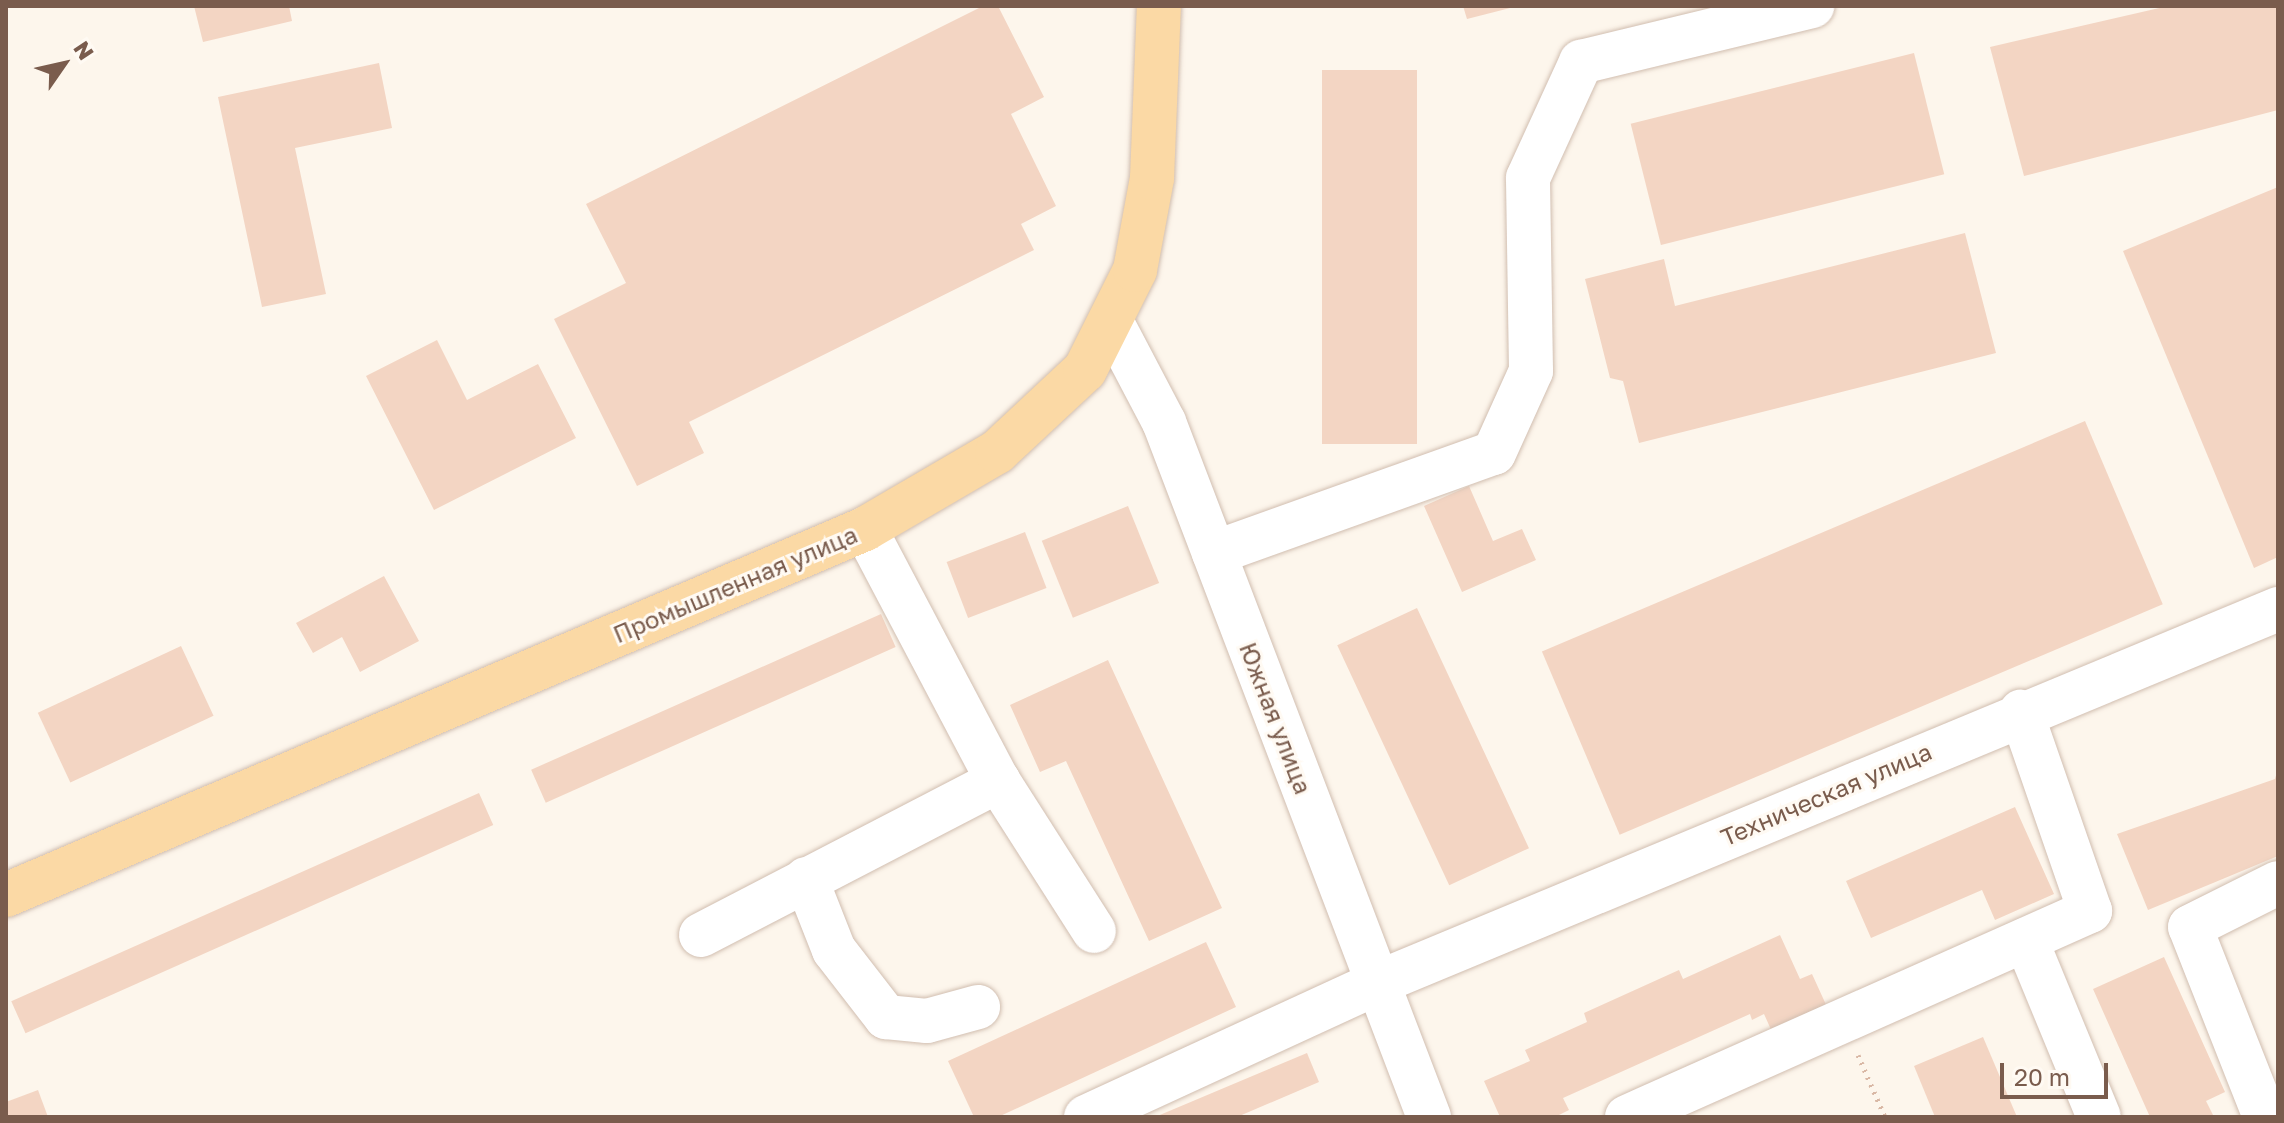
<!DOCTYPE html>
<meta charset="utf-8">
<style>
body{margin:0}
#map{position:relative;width:2284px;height:1123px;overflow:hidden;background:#fdf6ec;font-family:"Golos Text",sans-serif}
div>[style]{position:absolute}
.building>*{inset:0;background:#f3d5c3;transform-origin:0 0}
.path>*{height:5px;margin-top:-2.5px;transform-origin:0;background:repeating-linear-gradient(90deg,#d9b8a5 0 2px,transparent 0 8px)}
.roads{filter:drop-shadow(0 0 2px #d1beb0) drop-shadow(0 0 2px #d1beb0)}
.minor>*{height:44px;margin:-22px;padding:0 22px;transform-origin:22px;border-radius:22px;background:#fff}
.major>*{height:44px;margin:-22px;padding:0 22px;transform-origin:22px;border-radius:22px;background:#fbd9a5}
span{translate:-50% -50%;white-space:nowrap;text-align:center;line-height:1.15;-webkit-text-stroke:6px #fffaf3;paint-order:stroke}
.street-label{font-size:24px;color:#7a5c4d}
.frame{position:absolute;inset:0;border:8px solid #7a5c4d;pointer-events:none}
.north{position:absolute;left:24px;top:24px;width:80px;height:80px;-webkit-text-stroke:6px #fffaf3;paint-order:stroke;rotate:56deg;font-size:22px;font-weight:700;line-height:32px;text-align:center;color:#7a5c4d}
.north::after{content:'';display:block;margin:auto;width:28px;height:36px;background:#7a5c4d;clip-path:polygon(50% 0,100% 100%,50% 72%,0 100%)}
.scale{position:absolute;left:2000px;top:1063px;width:108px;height:36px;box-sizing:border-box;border:4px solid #7a5c4d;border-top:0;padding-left:10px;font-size:24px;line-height:28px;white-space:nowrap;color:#7a5c4d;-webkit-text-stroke:6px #fffaf3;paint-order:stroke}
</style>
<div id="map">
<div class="building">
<div style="clip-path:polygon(194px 6px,289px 6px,292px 21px,203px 42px)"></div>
<div style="clip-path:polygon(983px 6px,998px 6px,1044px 97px,1011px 114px,1056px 206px,1021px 224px,1034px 250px,689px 422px,704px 453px,637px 486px,554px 319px,626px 283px,586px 204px)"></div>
<div style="clip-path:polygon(1463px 6px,1514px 6px,1514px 7px,1467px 19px)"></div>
<div style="clip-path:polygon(2168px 6px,2278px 6px,2278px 110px,2024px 176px,1990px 47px)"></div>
<div style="left:1914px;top:53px;width:125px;height:292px;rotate:76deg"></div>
<div style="clip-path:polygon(379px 63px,392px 128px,295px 148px,326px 294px,262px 307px,218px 97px)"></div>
<div style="left:1322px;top:70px;width:95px;height:374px"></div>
<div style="clip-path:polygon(2278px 187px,2278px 557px,2254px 568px,2123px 251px)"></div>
<div style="clip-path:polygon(1965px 233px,1996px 353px,1639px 443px,1623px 381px,1610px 378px,1585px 279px,1664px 259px,1675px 306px)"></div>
<div style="clip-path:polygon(437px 340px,467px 400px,538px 364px,576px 438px,434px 510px,366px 376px)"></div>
<div style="left:2085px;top:421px;width:199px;height:590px;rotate:67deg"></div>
<div style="clip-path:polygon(1469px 486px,1493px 541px,1522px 529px,1536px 560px,1462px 592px,1424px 506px)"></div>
<div style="left:1128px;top:506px;width:83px;height:93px;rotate:68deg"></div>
<div style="left:1025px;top:532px;width:60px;height:84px;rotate:69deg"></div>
<div style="clip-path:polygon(384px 576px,419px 641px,360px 672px,342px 637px,313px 653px,296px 623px)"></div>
<div style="left:1417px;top:608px;width:265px;height:88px;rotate:65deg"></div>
<div style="left:881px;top:614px;width:36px;height:383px;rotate:66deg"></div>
<div style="left:181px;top:646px;width:77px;height:158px;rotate:65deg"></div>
<div style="clip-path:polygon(1108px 660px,1222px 908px,1149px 941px,1066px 761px,1040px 772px,1010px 705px)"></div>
<div style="clip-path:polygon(2278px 768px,2278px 856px,2148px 910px,2117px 834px,2275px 779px)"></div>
<div style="left:479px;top:793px;width:35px;height:512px;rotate:66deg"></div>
<div style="clip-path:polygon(2015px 807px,2054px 894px,1995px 920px,1982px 890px,1871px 938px,1846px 881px)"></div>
<div style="clip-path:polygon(1780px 935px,1800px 979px,1812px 974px,1828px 1009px,1773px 1034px,1764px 1014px,1752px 1020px,1750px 1014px,1563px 1098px,1569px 1110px,1555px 1117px,1500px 1117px,1484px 1081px,1530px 1061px,1525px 1050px,1587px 1022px,1584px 1013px,1679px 970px,1683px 979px)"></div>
<div style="clip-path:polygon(1206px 942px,1236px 1007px,998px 1117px,974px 1117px,948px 1061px)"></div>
<div style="clip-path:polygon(2164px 957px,2225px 1092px,2206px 1101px,2214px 1117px,2150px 1117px,2093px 989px)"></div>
<div style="clip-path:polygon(1983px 1037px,2017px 1117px,1935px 1117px,1914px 1066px)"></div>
<div style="clip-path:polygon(1307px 1053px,1319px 1082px,1237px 1117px,1155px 1117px)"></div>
<div style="clip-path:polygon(38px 1090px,48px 1117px,6px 1117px,6px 1102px)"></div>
</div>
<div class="path">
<div style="left:1858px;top:1055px;width:68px;rotate:66.5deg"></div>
</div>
<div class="roads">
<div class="minor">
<div style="left:1113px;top:325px;width:110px;rotate:62.3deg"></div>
<div style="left:1164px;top:422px;width:744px;rotate:69.13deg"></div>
<div style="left:865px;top:529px;width:285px;rotate:62.2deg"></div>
<div style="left:998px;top:781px;width:178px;rotate:57.4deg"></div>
<div style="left:1214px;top:553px;width:297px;rotate:-19.7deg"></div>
<div style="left:1494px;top:453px;width:90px;rotate:-65.7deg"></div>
<div style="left:1531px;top:371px;width:193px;rotate:-90.9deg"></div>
<div style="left:1528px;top:178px;width:128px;rotate:-65.4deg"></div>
<div style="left:1581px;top:62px;width:238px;rotate:-13.6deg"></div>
<div style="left:806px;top:879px;width:76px;rotate:68.5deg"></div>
<div style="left:834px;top:950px;width:85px;rotate:52.2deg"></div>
<div style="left:886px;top:1017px;width:41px;rotate:5.6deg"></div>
<div style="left:927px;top:1021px;width:53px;rotate:-15.4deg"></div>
<div style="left:701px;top:935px;width:335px;rotate:-27.4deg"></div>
<div style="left:2026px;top:940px;width:191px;rotate:67.6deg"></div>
<div style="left:1086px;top:1117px;width:320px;rotate:-24.7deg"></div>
<div style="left:1377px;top:983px;width:976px;rotate:-22.54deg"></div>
<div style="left:1627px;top:1117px;width:507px;rotate:-23.99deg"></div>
<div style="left:2090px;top:911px;width:211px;rotate:-109.1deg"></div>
<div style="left:2265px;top:1117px;width:204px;rotate:-111.5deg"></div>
<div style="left:2190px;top:927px;width:98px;rotate:-26.6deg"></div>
</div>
<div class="major">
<div style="left:6px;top:895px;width:934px;rotate:-23.08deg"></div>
<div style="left:865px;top:529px;width:153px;rotate:-30.3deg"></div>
<div style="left:997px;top:452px;width:120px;rotate:-43deg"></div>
<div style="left:1085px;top:370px;width:112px;rotate:-63.4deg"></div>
<div style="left:1135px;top:270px;width:94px;rotate:-79.5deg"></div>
<div style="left:1152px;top:178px;width:172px;rotate:-87.7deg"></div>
</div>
</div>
<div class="street-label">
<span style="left:735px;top:584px;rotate:-23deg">Промышленная улица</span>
<span style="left:1276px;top:718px;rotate:69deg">Южная улица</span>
<span style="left:1826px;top:794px;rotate:-23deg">Техническая улица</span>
</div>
<div class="frame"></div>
<div class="north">N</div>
<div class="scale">20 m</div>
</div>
